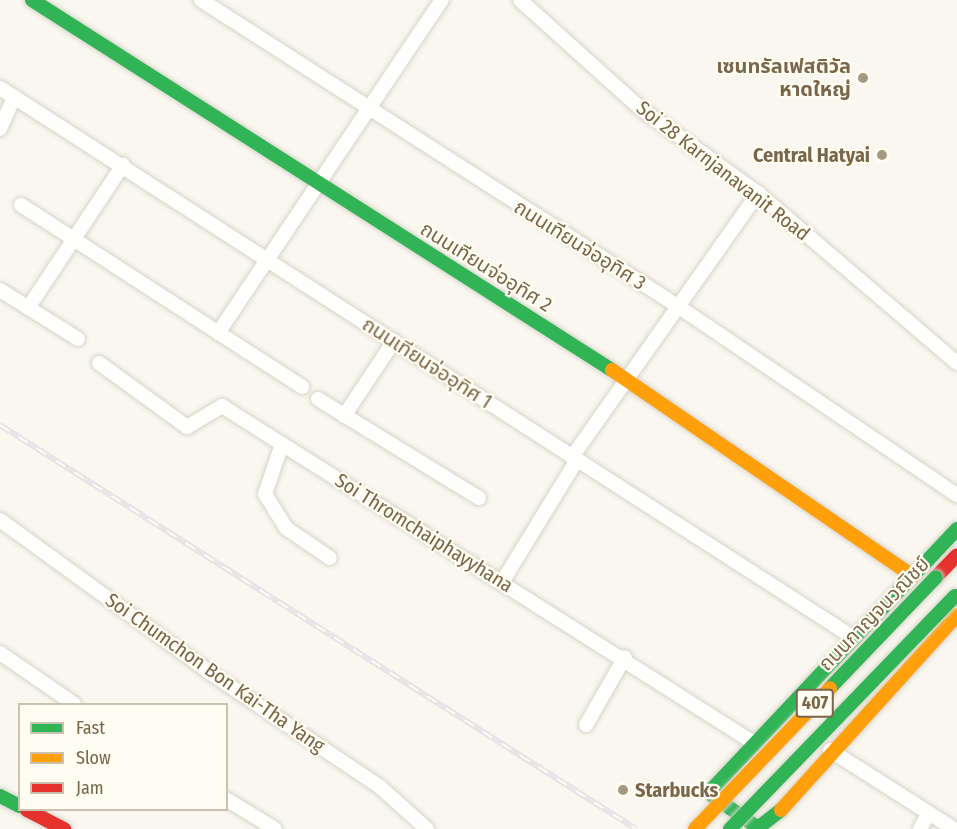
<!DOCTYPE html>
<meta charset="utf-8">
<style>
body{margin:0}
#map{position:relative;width:957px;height:829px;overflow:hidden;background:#f9f7ef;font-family:"Fira Sans Condensed","Noto Sans Thai",sans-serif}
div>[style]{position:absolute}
.roads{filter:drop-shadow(0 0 2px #d7d3ca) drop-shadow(0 0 2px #d7d3ca)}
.street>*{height:14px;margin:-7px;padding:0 7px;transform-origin:7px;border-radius:7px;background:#fefefd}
.fast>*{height:14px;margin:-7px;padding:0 7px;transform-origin:7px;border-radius:7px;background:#30b455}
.slow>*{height:14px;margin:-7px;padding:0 7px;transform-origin:7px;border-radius:7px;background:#ff9f0a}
.jam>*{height:14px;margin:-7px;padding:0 7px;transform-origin:7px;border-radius:7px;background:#e5322d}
.rail>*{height:6px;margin-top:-3px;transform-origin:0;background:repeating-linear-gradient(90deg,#fffdf2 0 11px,#e7e3e6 0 22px);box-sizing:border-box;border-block:2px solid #e7e3e6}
.bridges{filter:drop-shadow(0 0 2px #dad4cb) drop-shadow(0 0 2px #dad4cb)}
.fast-bridge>*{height:14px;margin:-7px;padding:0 7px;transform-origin:7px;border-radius:7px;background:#30b455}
.slow-bridge>*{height:14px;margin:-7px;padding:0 7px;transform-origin:7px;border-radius:7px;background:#ff9f0a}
.dots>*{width:16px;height:16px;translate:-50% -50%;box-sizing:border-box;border:3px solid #fffdf2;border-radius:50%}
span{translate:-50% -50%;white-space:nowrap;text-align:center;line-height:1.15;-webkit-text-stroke:4.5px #fffdf2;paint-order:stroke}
.shield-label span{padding:2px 4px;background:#fffdf2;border:2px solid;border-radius:4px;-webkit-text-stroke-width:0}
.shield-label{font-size:18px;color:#7a664b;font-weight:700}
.poi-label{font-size:20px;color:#7a664b;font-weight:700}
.right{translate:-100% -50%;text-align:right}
.left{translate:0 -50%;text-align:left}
.street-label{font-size:20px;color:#7a664b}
.legend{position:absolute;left:18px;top:703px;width:210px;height:108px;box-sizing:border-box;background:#fffdf2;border:2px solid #cac1af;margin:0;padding:8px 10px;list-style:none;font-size:18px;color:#7a664b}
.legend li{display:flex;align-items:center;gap:12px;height:30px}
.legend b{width:30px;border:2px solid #cac1af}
</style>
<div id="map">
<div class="roads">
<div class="street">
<div style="left:201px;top:0;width:568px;rotate:32.71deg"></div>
<div style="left:679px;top:307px;width:336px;rotate:34.1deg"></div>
<div style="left:520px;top:0;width:163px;rotate:42deg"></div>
<div style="left:641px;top:109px;width:144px;rotate:35.7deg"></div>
<div style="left:758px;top:193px;width:262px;rotate:40.5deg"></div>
<div style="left:0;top:88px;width:1016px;rotate:32.78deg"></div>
<div style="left:0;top:129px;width:35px;rotate:-66deg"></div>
<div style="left:21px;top:205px;width:335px;rotate:32.9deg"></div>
<div style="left:0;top:290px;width:92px;rotate:32.1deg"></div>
<div style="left:28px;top:308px;width:172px;rotate:-56.4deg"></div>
<div style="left:218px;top:333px;width:401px;rotate:-56.1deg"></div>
<div style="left:99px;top:363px;width:109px;rotate:36deg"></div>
<div style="left:187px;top:427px;width:41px;rotate:-31deg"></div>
<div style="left:222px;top:406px;width:630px;rotate:32.35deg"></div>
<div style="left:318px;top:399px;width:189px;rotate:31.6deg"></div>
<div style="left:344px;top:416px;width:90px;rotate:-56.3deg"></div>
<div style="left:282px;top:444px;width:53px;rotate:108.8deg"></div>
<div style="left:265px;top:494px;width:40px;rotate:58deg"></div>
<div style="left:286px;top:528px;width:53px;rotate:34.3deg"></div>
<div style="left:572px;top:457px;width:323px;rotate:-54.8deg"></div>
<div style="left:0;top:520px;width:258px;rotate:36deg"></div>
<div style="left:209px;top:672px;width:206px;rotate:33.9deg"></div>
<div style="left:380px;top:787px;width:63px;rotate:41.8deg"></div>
<div style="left:502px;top:582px;width:143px;rotate:-58.4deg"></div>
<div style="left:0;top:653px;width:90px;rotate:34.6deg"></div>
<div style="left:586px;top:725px;width:78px;rotate:-60.2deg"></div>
<div style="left:830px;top:750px;width:147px;rotate:32.5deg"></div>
<div style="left:226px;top:799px;width:57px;rotate:31.5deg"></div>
<div style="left:920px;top:829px;width:18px;rotate:-61deg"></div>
</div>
<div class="fast">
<div style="left:32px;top:0;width:688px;rotate:32.54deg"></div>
<div style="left:0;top:796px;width:22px;rotate:27deg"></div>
<div style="left:781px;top:810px;width:29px;rotate:142deg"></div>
<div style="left:758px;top:828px;width:55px;rotate:-144.6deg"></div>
<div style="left:713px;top:796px;width:8px;rotate:-90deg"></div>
<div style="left:713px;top:788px;width:356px;rotate:-46.7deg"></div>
</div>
<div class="slow">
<div style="left:612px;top:370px;width:365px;rotate:34.4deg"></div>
<div style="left:781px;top:810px;width:263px;rotate:-47.9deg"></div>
</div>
<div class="jam">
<div style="left:936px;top:577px;width:30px;rotate:-46deg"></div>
<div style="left:27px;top:810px;width:42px;rotate:27.2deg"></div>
</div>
</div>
<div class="rail">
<div style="left:0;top:425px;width:753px;rotate:32.42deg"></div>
</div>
<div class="bridges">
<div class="fast-bridge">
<div style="left:830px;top:688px;width:153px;rotate:-46.3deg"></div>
<div style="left:730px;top:829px;width:324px;rotate:-46deg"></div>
</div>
<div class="slow-bridge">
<div style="left:695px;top:829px;width:195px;rotate:-46.2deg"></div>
</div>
</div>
<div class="dots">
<div style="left:863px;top:78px;background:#a69984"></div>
<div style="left:882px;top:155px;background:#a69984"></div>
<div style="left:623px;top:790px;background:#a69984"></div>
</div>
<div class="shield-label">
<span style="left:815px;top:703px">407</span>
</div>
<div class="poi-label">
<span class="right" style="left:851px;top:78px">เซนทรัลเฟสติวัล<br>หาดใหญ่</span>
<span class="right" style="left:870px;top:155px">Central Hatyai</span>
<span class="left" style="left:635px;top:790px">Starbucks</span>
</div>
<div class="street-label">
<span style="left:723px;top:171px;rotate:38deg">Soi 28 Karnjanavanit Road</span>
<span style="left:580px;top:245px;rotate:32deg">ถนนเทียนจ่ออุทิศ 3</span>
<span style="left:486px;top:267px;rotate:32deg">ถนนเทียนจ่ออุทิศ 2</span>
<span style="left:427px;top:363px;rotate:33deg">ถนนเทียนจ่ออุทิศ 1</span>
<span style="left:424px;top:533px;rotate:32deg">Soi Thromchaiphayyhana</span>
<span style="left:874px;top:614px;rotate:-46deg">ถนนกาญจนวณิชย์</span>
<span style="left:215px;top:673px;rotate:35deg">Soi Chumchon Bon Kai-Tha Yang</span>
</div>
<ul class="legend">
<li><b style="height:8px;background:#30b455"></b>Fast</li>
<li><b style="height:8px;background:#ff9f0a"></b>Slow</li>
<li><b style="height:8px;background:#e5322d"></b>Jam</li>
</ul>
</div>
